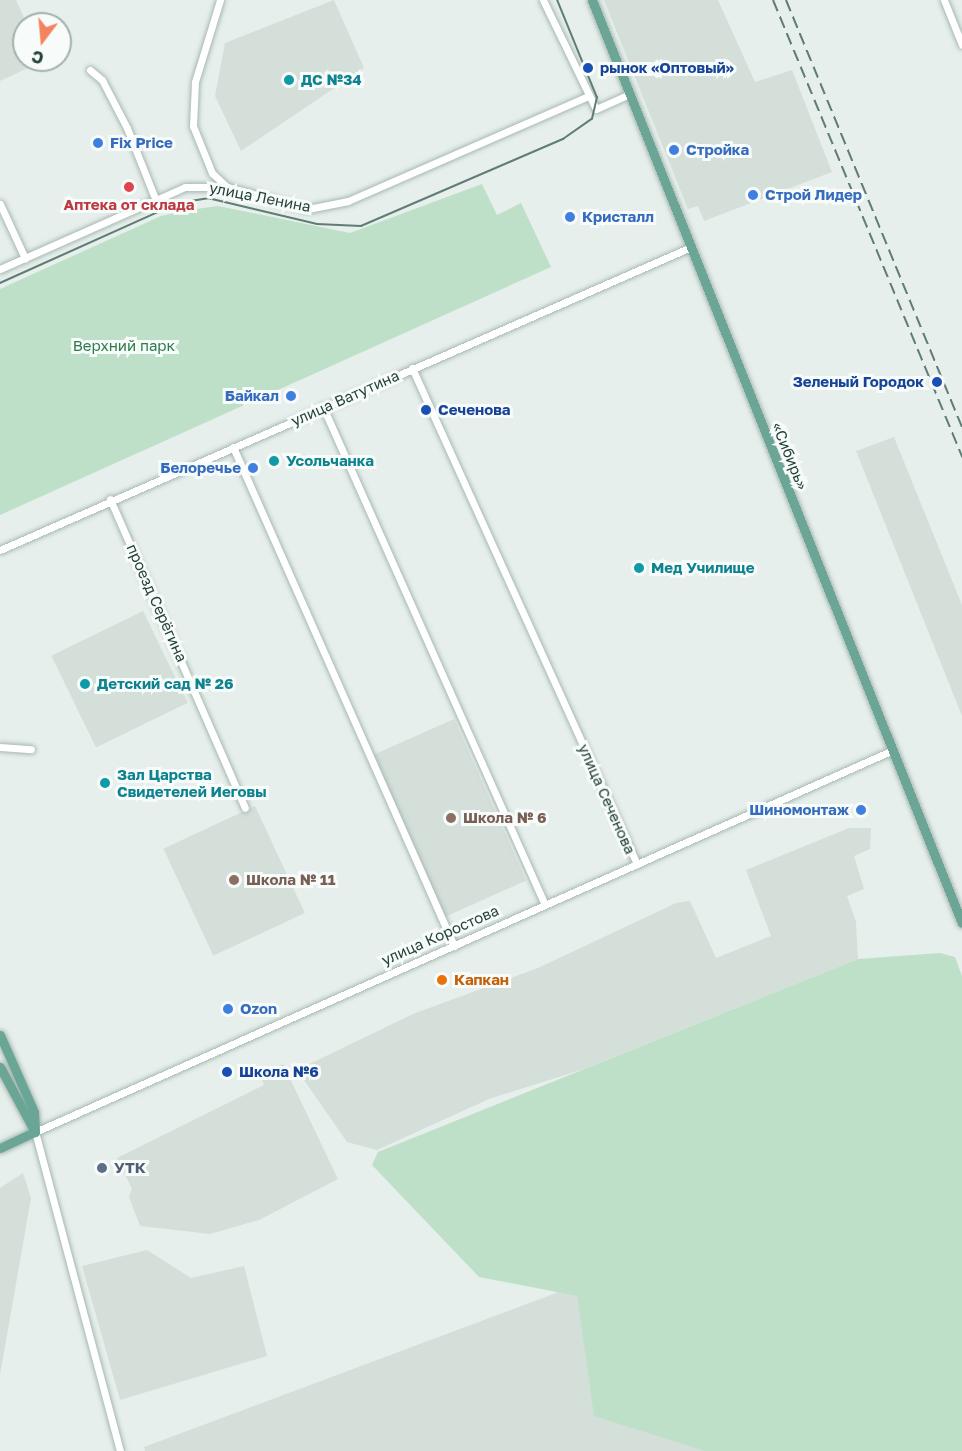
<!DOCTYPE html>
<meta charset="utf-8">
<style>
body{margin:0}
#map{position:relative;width:962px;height:1451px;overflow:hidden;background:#e6efeb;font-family:"Golos Text",sans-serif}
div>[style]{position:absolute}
.built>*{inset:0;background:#d4dfda;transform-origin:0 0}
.green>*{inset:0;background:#bfe0c8}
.roads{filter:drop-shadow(0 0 2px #a8b8b2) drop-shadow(0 0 2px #a8b8b2)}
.minor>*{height:7px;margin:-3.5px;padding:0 3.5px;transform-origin:3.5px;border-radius:3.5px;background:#fff}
.major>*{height:9px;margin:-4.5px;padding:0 4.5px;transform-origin:4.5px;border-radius:4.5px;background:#6aa596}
.tram>*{height:1.5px;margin:-0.75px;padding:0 0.75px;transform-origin:0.75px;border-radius:0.75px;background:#5f7d75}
.rail>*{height:2px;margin-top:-1px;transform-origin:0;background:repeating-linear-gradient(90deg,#5f7d75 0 12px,transparent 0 18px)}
.dots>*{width:16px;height:16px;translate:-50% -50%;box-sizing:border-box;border:3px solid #f7fbf9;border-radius:50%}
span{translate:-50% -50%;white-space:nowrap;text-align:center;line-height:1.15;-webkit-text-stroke:6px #f7fbf9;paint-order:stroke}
.transit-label{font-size:15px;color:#164399;font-weight:700}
.left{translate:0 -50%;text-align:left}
.right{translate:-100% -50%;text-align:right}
.culture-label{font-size:15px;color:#0d838f;font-weight:700}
.shop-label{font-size:15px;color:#366cbe;font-weight:700}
.street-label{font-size:15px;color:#24423a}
.health-label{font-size:15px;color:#be3a42;font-weight:700}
.park-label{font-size:15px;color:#2d7a4b}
.education-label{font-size:15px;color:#785e54;font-weight:700}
.food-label{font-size:15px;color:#c56008;font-weight:700}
.service-label{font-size:15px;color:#4e5e75;font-weight:700}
.north{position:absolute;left:12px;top:12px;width:60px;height:60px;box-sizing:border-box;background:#f7fbf9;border:2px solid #a3b1ad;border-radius:50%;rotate:196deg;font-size:16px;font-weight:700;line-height:24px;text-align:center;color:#24423a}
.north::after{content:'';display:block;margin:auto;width:21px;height:27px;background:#f4845f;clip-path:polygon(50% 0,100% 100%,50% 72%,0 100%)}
</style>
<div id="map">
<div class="built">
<div style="clip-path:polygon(0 0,16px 0,27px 24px,24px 60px,43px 61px,0 81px)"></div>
<div style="clip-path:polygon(334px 0,364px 68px,241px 151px,215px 96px,225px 43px)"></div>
<div style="clip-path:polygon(604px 0,718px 0,755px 82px,792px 70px,832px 172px,704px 221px,698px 206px,688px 209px)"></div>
<div style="clip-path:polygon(894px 437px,962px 605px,962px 716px,856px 451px)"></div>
<div style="left:143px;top:611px;width:102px;height:102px;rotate:64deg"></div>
<div style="left:454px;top:719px;width:177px;height:88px;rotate:66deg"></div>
<div style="left:255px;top:806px;width:118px;height:101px;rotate:65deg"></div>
<div style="clip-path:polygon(849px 828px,871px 828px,870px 849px,854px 856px,864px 889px,847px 896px,856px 922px,858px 959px,584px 1069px,489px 1099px,377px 1150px,347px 1142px,297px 1070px,413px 1014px,538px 968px,676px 903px,690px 901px,716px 958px,771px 936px,746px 870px)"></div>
<div style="clip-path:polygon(283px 1064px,338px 1179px,259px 1220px,210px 1234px,140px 1226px,129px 1197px,132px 1189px,117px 1158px,264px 1085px,260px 1075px)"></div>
<div style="clip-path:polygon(23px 1173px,31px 1198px,0 1375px,0 1188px)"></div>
<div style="clip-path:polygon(147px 1250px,191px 1278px,244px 1266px,267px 1356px,120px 1400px,82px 1266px)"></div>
<div style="clip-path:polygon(631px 1265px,713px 1451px,145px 1451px,144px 1447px)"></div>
</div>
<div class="green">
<div style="clip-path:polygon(482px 184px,497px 215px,521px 203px,551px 267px,0 515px,0 289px,161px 216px,189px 210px,218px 206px,350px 233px)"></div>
<div style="clip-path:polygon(940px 953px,955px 957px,962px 976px,962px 1451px,705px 1451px,594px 1416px,577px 1296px,479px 1277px,372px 1165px,378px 1152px,858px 959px)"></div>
</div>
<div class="roads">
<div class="minor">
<div style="left:220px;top:0;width:86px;rotate:107deg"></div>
<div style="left:195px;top:82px;width:44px;rotate:92.6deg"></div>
<div style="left:193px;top:126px;width:51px;rotate:68deg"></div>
<div style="left:212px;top:173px;width:21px;rotate:43deg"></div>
<div style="left:543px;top:0;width:121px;rotate:64.1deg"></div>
<div style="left:596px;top:109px;width:36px;rotate:-24deg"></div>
<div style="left:944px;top:0;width:48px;rotate:68.2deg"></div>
<div style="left:90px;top:70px;width:16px;rotate:40deg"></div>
<div style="left:102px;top:80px;width:54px;rotate:62.5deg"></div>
<div style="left:127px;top:128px;width:73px;rotate:68.3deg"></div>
<div style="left:0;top:204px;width:60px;rotate:65.2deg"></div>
<div style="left:0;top:269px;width:202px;rotate:-23.9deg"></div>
<div style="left:185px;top:187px;width:42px"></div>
<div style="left:227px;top:187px;width:84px;rotate:15.2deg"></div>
<div style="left:308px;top:209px;width:41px;rotate:-11.3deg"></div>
<div style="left:348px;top:201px;width:260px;rotate:-23.6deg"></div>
<div style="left:412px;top:368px;width:545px;rotate:65.6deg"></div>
<div style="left:323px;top:407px;width:545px;rotate:65.97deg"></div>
<div style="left:233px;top:447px;width:546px;rotate:66.11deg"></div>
<div style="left:110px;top:499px;width:337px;rotate:66.4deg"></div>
<div style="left:0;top:550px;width:755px;rotate:-23.68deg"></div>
<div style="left:0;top:747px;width:31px;rotate:4deg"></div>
<div style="left:120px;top:1451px;width:330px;rotate:-104.9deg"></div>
<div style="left:35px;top:1132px;width:939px;rotate:-24deg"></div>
</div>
<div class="major">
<div style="left:592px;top:0;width:994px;rotate:68.16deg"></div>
<div style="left:0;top:1035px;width:84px;rotate:66.2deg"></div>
<div style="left:34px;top:1112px;width:20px;rotate:87deg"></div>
<div style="left:0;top:1067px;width:74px;rotate:61.7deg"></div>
<div style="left:0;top:1148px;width:38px;rotate:-25deg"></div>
</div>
</div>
<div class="tram">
<div style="left:0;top:283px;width:195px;rotate:-24.2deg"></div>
<div style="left:178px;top:203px;width:30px;rotate:-9deg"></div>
<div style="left:208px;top:198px;width:112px;rotate:13.4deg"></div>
<div style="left:317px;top:224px;width:44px;rotate:2.6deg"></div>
<div style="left:361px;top:226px;width:220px;rotate:-23.3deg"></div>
<div style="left:563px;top:139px;width:35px;rotate:-35deg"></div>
<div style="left:592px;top:119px;width:22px;rotate:-77deg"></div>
<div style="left:597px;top:98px;width:106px;rotate:-112.2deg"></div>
</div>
<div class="rail">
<div style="left:773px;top:0;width:495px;rotate:67.5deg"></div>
<div style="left:786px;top:0;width:463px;rotate:67.6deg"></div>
</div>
<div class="dots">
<div style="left:588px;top:68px;background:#1a4fb4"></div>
<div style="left:289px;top:80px;background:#0f9aa8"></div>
<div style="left:98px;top:143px;background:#3f7fe0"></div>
<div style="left:674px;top:150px;background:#3f7fe0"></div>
<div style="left:129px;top:187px;background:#e0444e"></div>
<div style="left:753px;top:195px;background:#3f7fe0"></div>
<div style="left:570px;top:217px;background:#3f7fe0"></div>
<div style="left:937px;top:382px;background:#1a4fb4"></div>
<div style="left:291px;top:396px;background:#3f7fe0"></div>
<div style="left:426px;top:410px;background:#1a4fb4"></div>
<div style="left:274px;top:461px;background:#0f9aa8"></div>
<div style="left:253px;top:468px;background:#3f7fe0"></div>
<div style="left:639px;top:568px;background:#0f9aa8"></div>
<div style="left:85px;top:684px;background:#0f9aa8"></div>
<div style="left:105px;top:783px;background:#0f9aa8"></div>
<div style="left:861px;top:810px;background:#3f7fe0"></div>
<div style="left:451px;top:818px;background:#8d6e63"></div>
<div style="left:234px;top:880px;background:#8d6e63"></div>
<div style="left:442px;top:980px;background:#e8710a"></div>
<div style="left:228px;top:1009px;background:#3f7fe0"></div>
<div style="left:227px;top:1072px;background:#1a4fb4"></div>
<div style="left:102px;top:1168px;background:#5c6f8a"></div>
</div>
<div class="transit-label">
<span class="left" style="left:600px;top:68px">рынок «Оптовый»</span>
<span class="right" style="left:924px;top:382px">Зеленый Городок</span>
<span class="left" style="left:438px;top:410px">Сеченова</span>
<span class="left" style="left:239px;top:1072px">Школа №6</span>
</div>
<div class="culture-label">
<span class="left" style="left:301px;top:80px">ДС №34</span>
<span class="left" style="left:286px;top:461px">Усольчанка</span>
<span class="left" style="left:651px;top:568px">Мед Училище</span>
<span class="left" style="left:97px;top:684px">Детский сад № 26</span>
<span class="left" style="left:117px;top:783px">Зал Царства<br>Свидетелей Иеговы</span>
</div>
<div class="shop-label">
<span class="left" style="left:110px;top:143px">Fix Price</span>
<span class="left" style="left:686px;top:150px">Стройка</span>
<span class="left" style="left:765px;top:195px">Строй Лидер</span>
<span class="left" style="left:582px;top:217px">Кристалл</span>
<span class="right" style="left:279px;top:396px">Байкал</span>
<span class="right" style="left:241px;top:468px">Белоречье</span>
<span class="right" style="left:849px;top:810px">Шиномонтаж</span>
<span class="left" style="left:240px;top:1009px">Ozon</span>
</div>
<div class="street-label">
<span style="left:260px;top:197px;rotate:11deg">улица Ленина</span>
<span style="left:345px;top:398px;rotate:-24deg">улица Ватутина</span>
<span style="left:790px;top:456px;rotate:68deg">«Сибирь»</span>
<span style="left:157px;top:603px;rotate:66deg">проезд Серёгина</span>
<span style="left:607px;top:799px;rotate:66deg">улица Сеченова</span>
<span style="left:440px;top:935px;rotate:-24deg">улица Коростова</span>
</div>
<div class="health-label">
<span style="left:129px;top:205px">Аптека от склада</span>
</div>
<div class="park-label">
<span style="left:124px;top:346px">Верхний парк</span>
</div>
<div class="education-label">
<span class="left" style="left:463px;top:818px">Школа № 6</span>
<span class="left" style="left:246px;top:880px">Школа № 11</span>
</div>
<div class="food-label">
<span class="left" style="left:454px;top:980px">Капкан</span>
</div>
<div class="service-label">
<span class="left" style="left:114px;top:1168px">УТК</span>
</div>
<div class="north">С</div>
</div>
